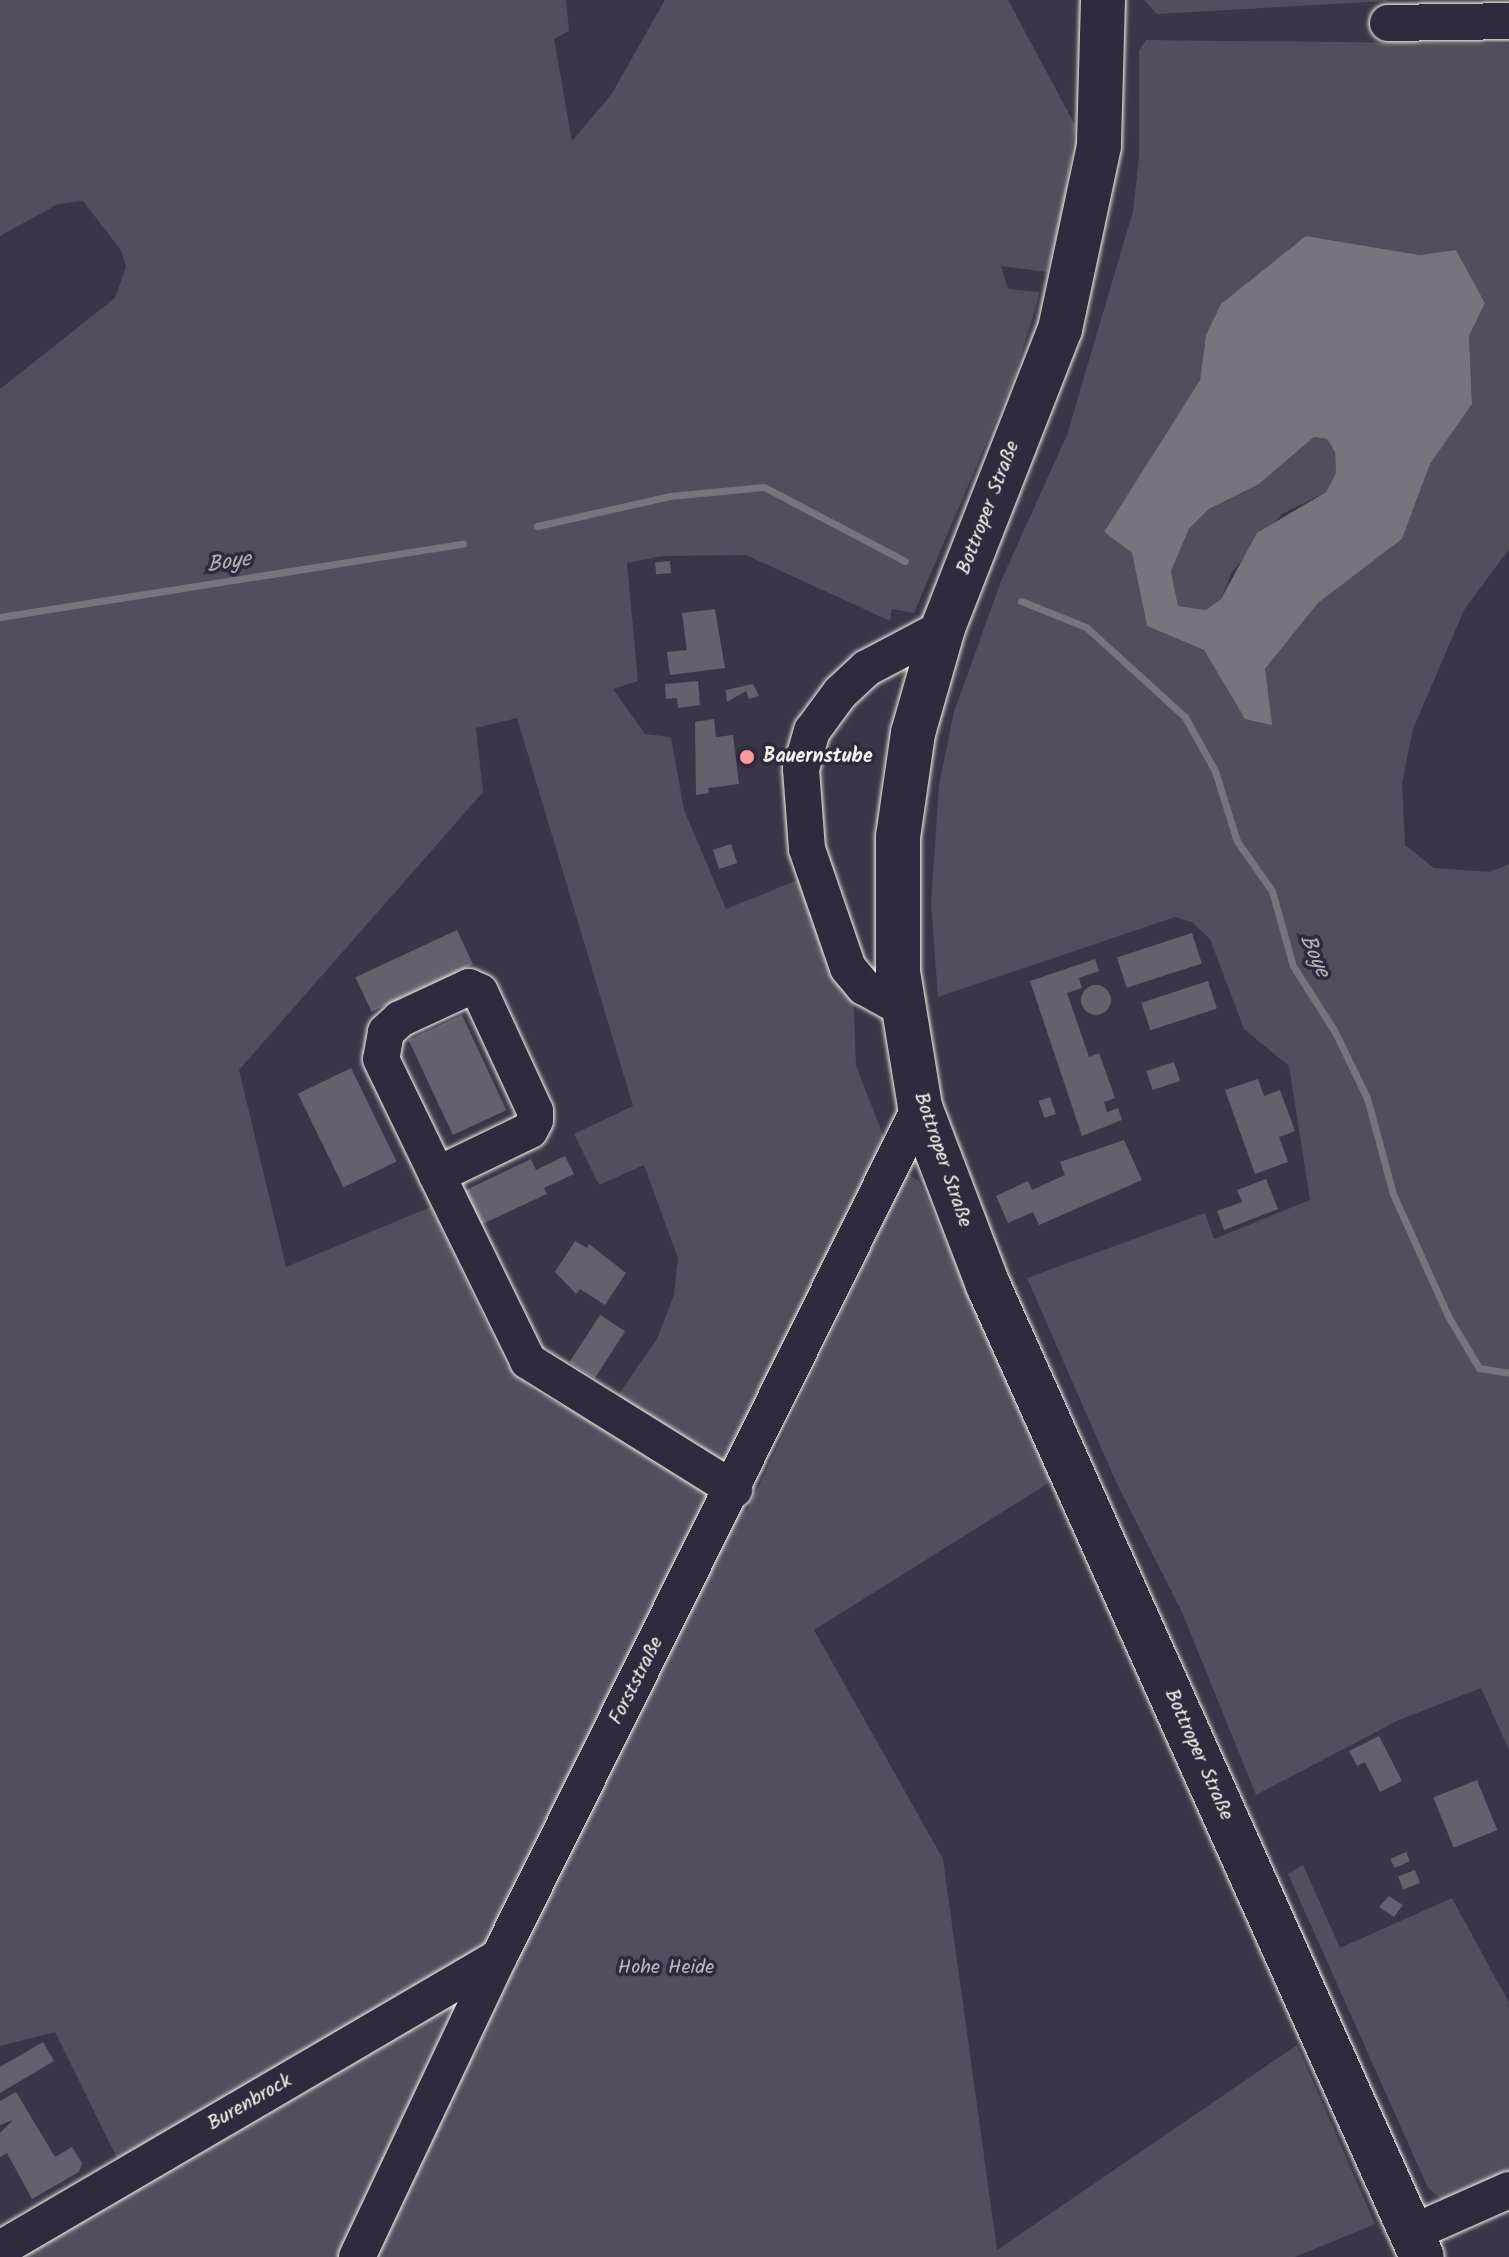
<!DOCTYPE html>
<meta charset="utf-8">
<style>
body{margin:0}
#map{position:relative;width:1509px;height:2257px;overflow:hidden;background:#3b3647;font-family:Kalam,sans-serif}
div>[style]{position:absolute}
.green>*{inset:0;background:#534e5c}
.water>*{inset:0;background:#78747b}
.stream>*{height:7px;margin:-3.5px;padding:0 3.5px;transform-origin:3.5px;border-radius:3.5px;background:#78747b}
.building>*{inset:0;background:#65616c;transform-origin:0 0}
.round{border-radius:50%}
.roads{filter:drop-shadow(0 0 2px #f4f1e8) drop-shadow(0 0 2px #f4f1e8)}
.minor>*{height:36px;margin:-18px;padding:0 18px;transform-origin:18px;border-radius:18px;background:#2f2a3d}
.major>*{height:44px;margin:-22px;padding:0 22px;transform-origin:22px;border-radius:22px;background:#2f2a3d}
.dots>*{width:22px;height:22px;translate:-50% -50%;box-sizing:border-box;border:4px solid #2f2a3d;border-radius:50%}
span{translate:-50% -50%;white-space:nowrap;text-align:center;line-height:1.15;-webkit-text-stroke:7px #2f2a3d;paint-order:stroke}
.street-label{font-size:20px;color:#f4f1e8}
.poi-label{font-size:20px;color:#f4f1e8;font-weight:700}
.left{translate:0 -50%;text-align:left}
.park-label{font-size:20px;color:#bcb8b7}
.water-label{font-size:22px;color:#b6b2b2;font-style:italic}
</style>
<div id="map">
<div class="green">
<div style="clip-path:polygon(evenodd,0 0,566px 0,569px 31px,554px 39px,572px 141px,611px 95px,665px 0,1008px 0,1075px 125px,1064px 206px,1047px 272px,1001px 266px,1008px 289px,1039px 292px,1037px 303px,1014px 377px,914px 613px,892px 609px,890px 621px,746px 555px,662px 556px,627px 563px,638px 681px,613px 689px,645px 734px,671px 737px,684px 810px,726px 909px,798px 880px,853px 984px,856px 1066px,885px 1140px,716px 1488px,747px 1511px,907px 1174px,919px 1181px,1052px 1481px,814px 1630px,943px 1859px,997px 2250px,1297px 2045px,1375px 2224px,1295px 2257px,0 2257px,119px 2162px,55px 2032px,0 2046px,0 389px,115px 298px,126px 267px,121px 250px,83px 201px,58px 204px,0 236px,0 0,517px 718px,633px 1106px,574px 1134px,599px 1185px,644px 1165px,678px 1258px,674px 1295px,657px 1339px,614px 1401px,652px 1453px,534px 1391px,506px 1365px,431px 1207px,286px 1267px,239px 1070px,483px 792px,476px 728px,517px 718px)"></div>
<div style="clip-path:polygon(1144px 0,1387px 0,1387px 1px,1157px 14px)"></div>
<div style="clip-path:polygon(evenodd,1146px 40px,1509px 44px,1509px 549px,1464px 610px,1413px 729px,1402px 783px,1405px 845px,1434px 868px,1490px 872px,1509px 864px,1509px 1750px,1481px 1688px,1399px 1720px,1256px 1795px,1182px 1612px,1117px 1484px,1027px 1278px,1205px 1213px,1214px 1239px,1310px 1200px,1289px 1066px,1244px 1029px,1210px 939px,1192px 922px,1175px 917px,938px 997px,931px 904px,939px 785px,954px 712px,1001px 581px,1067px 435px,1133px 211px,1139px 158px,1139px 51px,1146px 40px,1306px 236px,1420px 255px,1456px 250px,1485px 303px,1469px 336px,1472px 404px,1430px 464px,1402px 539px,1318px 603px,1265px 669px,1245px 719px,1204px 650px,1147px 626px,1132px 553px,1104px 532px,1200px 380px,1206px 335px,1306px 236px)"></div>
<div style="clip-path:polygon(1314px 437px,1327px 439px,1335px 452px,1336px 473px,1326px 492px,1282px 514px,1232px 572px,1221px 599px,1206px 610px,1178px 606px,1171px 571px,1189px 529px,1209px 509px,1259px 484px)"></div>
<div style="clip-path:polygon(1303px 1865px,1340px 1948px,1452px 1898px,1509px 2003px,1509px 2177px,1444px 2202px,1428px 2188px,1288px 1874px)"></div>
<div style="clip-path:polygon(1277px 1874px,1420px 2194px,1422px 2200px,1411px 2190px,1276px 1891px)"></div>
</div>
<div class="water">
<div style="clip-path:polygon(evenodd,1306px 236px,1420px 255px,1456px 250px,1485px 303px,1469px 336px,1472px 404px,1430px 464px,1402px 539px,1318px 603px,1265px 669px,1272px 725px,1245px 719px,1204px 650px,1147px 626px,1132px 553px,1104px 532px,1200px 380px,1206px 335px,1221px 304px,1306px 236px,1314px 437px,1327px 439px,1335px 452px,1336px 473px,1326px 492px,1257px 533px,1221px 599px,1206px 610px,1178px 606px,1171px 571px,1189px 529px,1209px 509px,1259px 484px,1314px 437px)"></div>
</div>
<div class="stream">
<div style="left:537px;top:526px;width:136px;rotate:-12.7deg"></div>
<div style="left:670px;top:496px;width:94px;rotate:-5.5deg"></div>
<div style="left:764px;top:487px;width:159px;rotate:27.7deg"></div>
<div style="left:1021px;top:601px;width:70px;rotate:21.8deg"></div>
<div style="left:1086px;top:627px;width:134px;rotate:42.3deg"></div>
<div style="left:1185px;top:717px;width:62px;rotate:60.9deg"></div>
<div style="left:1215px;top:771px;width:73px;rotate:72.6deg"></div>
<div style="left:1237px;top:841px;width:61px;rotate:55deg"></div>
<div style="left:1272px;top:891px;width:78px;rotate:74.4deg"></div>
<div style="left:1293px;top:966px;width:76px;rotate:57.4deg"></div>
<div style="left:1334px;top:1030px;width:76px;rotate:64.1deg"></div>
<div style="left:1367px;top:1098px;width:99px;rotate:74.8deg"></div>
<div style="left:1393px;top:1194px;width:134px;rotate:65.7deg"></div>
<div style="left:1448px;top:1316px;width:61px;rotate:59.2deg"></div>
<div style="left:1479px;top:1368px;width:30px;rotate:9deg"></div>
<div style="left:0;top:617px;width:469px;rotate:-9deg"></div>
</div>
<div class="building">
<div style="left:670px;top:561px;width:12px;height:15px;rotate:85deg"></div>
<div style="clip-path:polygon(715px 609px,725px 668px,670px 675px,667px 652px,687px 650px,682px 613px)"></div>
<div style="clip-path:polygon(698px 681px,700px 705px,678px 708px,677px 698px,666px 699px,665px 684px)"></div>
<div style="clip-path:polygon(753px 684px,759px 696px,749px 699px,746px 691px,727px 702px,726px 690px)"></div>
<div style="clip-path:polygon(714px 719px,716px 737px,733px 735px,739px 784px,708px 788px,709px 793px,696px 795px,695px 722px)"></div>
<div style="left:731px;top:844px;width:20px;height:19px;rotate:72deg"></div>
<div style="left:457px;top:930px;width:38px;height:112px;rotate:65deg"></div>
<div style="left:1192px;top:933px;width:32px;height:79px;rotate:72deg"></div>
<div style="clip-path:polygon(1095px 959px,1099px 971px,1079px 978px,1082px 988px,1067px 993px,1089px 1057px,1099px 1053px,1115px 1098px,1104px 1102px,1107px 1112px,1118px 1108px,1122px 1120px,1082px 1136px,1030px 981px)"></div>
<div style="left:1208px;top:981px;width:29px;height:70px;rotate:72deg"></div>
<div class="round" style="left:1081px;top:985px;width:30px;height:30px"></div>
<div style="left:462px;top:1015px;width:105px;height:59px;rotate:65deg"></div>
<div style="left:1174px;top:1062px;width:20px;height:29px;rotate:72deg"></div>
<div style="left:351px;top:1068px;width:104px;height:59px;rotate:64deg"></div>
<div style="clip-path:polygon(1258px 1079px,1264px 1096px,1280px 1090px,1295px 1131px,1279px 1137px,1288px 1162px,1255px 1174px,1225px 1090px)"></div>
<div style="left:1050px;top:1097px;width:18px;height:12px;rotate:71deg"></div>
<div style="clip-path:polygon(1124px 1140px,1142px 1180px,1039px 1225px,1033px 1212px,1008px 1223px,996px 1196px,1028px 1181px,1032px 1190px,1065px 1175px,1060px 1162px)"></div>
<div style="clip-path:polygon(565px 1156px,574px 1174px,544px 1188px,547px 1194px,478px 1226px,462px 1192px,531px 1159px,536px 1170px)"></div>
<div style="clip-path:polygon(1266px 1179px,1278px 1209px,1224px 1230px,1217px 1211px,1242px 1202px,1237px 1190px)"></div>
<div style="clip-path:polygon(575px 1241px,587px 1248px,589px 1244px,626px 1273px,605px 1305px,580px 1289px,576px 1294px,555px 1272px)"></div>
<div style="left:600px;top:1315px;width:30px;height:56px;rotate:33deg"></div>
<div style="clip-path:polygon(1379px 1736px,1402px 1781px,1380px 1792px,1365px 1762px,1357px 1766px,1349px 1751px)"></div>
<div style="left:1477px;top:1780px;width:54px;height:47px;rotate:68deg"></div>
<div style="left:1406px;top:1852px;width:10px;height:17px;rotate:66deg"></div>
<div style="left:1415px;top:1870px;width:14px;height:18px;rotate:69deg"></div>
<div style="clip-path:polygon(1389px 1896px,1403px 1905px,1394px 1917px,1379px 1907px)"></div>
<div style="clip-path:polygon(43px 2042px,54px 2061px,0 2093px,0 2067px)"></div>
<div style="clip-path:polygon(16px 2092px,55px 2157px,72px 2147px,82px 2163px,79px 2172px,32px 2199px,7px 2153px,0 2157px,0 2133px,13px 2120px,0 2125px,0 2101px)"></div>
</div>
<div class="roads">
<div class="minor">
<div style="left:1388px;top:23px;width:121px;rotate:-0.9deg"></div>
<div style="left:904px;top:1009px;width:46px;rotate:-151.2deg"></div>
<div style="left:864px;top:987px;width:25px;rotate:-130deg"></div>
<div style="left:848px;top:968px;width:126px;rotate:-109deg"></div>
<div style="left:807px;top:849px;width:80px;rotate:-94.3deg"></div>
<div style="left:801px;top:769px;width:40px;rotate:-74deg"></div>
<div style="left:812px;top:731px;width:47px;rotate:-53.6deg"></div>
<div style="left:840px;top:693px;width:37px;rotate:-43deg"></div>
<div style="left:867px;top:668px;width:86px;rotate:-27.8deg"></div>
<div style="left:437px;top:1175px;width:103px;rotate:-25.8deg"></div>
<div style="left:530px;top:1130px;width:11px;rotate:-63deg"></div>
<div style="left:535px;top:1120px;width:9px;rotate:-90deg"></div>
<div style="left:535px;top:1111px;width:131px;rotate:-114.8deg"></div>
<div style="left:480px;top:992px;width:12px;rotate:-156deg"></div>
<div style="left:469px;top:987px;width:76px;rotate:155.1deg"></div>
<div style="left:400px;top:1019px;width:19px;rotate:137deg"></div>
<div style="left:386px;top:1032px;width:27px;rotate:100deg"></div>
<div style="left:381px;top:1059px;width:129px;rotate:64.2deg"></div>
<div style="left:437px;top:1175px;width:207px;rotate:63.9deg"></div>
<div style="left:528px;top:1361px;width:243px;rotate:31.9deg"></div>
<div style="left:1412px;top:2233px;width:106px;rotate:-23.9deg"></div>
<div style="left:0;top:2249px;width:578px;rotate:-30.33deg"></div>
<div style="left:357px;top:2257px;width:332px;rotate:-64.7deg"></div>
<div style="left:499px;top:1957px;width:949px;rotate:-63.65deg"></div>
</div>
<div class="major">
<div style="left:1103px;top:0;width:146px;rotate:91.6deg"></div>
<div style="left:1099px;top:146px;width:187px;rotate:102deg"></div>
<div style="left:1060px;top:329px;width:321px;rotate:111.4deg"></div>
<div style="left:943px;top:628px;width:109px;rotate:105.9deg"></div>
<div style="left:913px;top:733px;width:105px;rotate:98.2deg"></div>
<div style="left:898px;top:837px;width:135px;rotate:90deg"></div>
<div style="left:898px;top:972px;width:137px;rotate:80.7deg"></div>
<div style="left:920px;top:1107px;width:191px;rotate:69.1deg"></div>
<div style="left:988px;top:1285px;width:1064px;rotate:65.94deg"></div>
</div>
</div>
<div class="dots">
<div style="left:747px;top:757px;background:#ff9aa2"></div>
</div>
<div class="street-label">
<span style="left:989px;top:508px;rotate:-69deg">Bottroper Straße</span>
<span style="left:942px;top:1160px;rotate:71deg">Bottroper Straße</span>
<span style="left:637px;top:1681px;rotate:-63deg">Forststraße</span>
<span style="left:1198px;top:1755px;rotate:66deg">Bottroper Straße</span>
<span style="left:250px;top:2103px;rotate:-30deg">Burenbrock</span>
</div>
<div class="poi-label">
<span class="left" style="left:763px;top:757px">Bauernstube</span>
</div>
<div class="park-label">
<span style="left:666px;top:1968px">Hohe Heide</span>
</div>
<div class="water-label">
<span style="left:229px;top:563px;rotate:-9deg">Boye</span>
<span style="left:1314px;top:956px;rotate:66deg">Boye</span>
</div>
</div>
